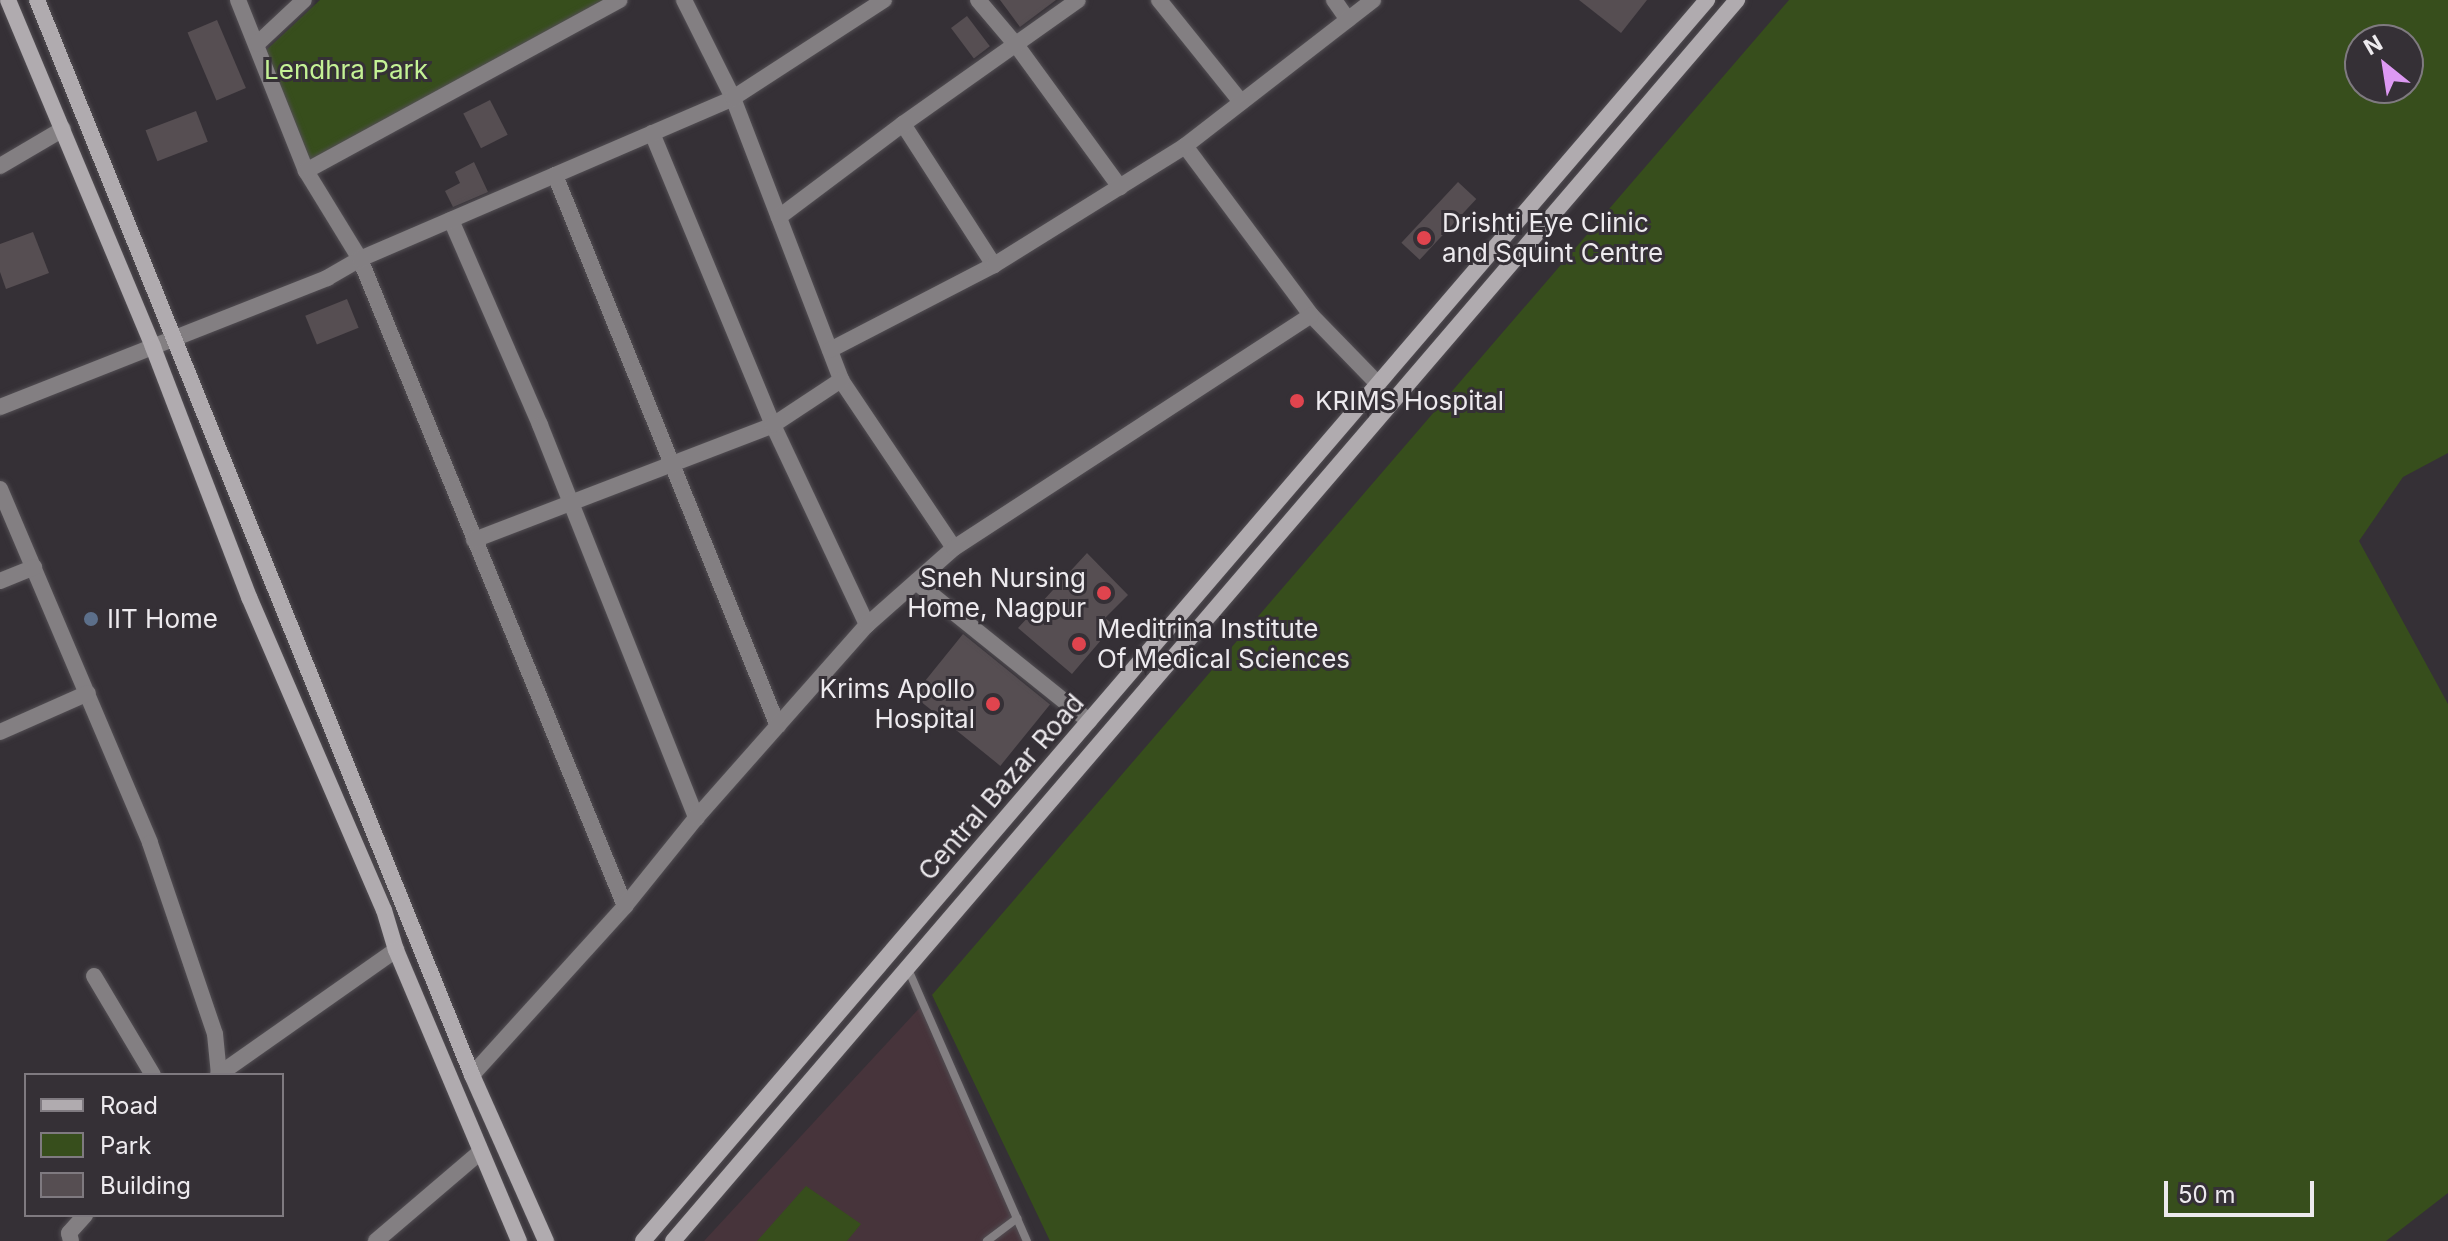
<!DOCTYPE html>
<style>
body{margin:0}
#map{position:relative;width:2448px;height:1241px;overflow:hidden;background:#353036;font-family:Inter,sans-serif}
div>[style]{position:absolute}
.education>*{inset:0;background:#47343b}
.green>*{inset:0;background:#374e1c}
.building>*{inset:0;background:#564e52;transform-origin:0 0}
.roads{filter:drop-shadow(0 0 2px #524e53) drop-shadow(0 0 2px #524e53)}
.service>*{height:8px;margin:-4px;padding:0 4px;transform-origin:4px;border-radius:4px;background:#837f82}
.minor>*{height:16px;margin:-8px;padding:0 8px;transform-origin:8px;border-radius:8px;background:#837f82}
.secondary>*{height:16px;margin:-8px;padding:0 8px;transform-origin:8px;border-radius:8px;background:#b0abaf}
.dots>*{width:22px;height:22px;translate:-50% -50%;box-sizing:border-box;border:4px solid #353036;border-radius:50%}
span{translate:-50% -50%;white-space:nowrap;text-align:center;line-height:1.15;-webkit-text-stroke:6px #353036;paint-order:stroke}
.park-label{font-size:26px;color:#c4f295}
.poi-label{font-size:26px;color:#edeaee}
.left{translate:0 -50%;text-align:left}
.right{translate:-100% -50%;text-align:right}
.street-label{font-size:26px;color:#edeaee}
.legend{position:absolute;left:24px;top:1073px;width:260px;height:144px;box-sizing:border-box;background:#353036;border:2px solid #7f7a80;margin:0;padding:10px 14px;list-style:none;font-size:24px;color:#edeaee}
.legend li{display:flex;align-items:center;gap:16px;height:40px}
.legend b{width:40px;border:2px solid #7f7a80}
.north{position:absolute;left:2344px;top:24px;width:80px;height:80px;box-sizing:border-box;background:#353036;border:2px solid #7f7a80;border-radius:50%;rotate:330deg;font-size:22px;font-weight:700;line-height:32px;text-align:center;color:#edeaee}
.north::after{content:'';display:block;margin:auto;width:28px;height:36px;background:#dd99f3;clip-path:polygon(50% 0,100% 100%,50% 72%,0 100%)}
.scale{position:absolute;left:2164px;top:1181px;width:150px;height:36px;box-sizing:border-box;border:4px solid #edeaee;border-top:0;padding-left:10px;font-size:24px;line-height:28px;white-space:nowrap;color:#edeaee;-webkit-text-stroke:6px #353036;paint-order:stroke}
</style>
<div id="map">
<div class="education">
<div style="clip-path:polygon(925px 1002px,1030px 1241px,704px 1241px)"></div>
</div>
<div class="green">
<div style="clip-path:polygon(320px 0,619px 0,306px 171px,261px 55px)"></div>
<div style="clip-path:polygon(evenodd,1789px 0,2448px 0,2448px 453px,2403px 477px,2359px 541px,2448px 704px,2448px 1193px,2386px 1241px,1050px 1241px,932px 995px,1789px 0,2408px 40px,2408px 88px,2360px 88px,2360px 40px,2408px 40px)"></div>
<div style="clip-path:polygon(806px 1186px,861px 1224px,847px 1241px,757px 1241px)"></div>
</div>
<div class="building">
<div style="clip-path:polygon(1000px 0,1056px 0,1020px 27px)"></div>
<div style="clip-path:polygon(1579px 0,1647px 0,1621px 33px)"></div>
<div style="left:967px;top:16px;width:38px;height:20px;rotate:53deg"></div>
<div style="left:217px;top:20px;width:74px;height:32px;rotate:67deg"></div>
<div style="left:490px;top:100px;width:39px;height:30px;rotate:63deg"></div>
<div style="left:196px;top:111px;width:33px;height:54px;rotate:69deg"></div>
<div style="clip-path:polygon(474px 162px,488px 192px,453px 207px,445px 191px,460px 183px,455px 172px)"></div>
<div style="left:1458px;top:182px;width:25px;height:83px;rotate:43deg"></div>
<div style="clip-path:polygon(33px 232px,49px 273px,6px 289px,0 272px,0 244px)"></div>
<div style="left:347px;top:299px;width:31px;height:45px;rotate:68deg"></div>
<div style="clip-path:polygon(1087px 553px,1128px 595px,1105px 618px,1114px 625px,1072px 674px,1018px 628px)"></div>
<div style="left:963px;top:634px;width:112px;height:79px;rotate:39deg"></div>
</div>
<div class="roads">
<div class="service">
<div style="left:908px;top:969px;width:297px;rotate:66.4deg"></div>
<div style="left:987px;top:1241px;width:38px;rotate:-37deg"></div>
</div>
<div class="minor">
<div style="left:238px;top:0;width:184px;rotate:68.3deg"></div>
<div style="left:306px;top:171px;width:103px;rotate:58.5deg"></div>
<div style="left:360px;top:259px;width:699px;rotate:67.73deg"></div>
<div style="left:684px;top:0;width:110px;rotate:63.4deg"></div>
<div style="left:733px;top:98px;width:302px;rotate:69deg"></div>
<div style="left:841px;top:380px;width:202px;rotate:56.1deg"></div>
<div style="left:978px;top:0;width:60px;rotate:49.7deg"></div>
<div style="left:1017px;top:46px;width:175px;rotate:53.9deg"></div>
<div style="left:1159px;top:0;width:131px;rotate:51.2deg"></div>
<div style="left:1334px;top:0;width:24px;rotate:55deg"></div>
<div style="left:257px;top:44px;width:64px;rotate:-43.1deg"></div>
<div style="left:903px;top:124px;width:168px;rotate:57.2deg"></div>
<div style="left:652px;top:133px;width:316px;rotate:67.5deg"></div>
<div style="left:773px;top:425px;width:221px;rotate:64.8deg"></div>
<div style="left:1185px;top:146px;width:211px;rotate:53.3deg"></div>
<div style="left:1311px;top:315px;width:96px;rotate:45.8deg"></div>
<div style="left:0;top:166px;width:73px;rotate:-30.4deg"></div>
<div style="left:306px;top:171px;width:357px;rotate:-28.6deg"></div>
<div style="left:555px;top:175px;width:594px;rotate:67.97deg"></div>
<div style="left:779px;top:217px;width:155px;rotate:-36.9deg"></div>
<div style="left:903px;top:124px;width:214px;rotate:-35.3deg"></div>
<div style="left:451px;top:220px;width:223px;rotate:66.5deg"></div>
<div style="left:540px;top:425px;width:423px;rotate:68.3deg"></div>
<div style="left:830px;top:350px;width:185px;rotate:-27.4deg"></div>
<div style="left:994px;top:265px;width:225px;rotate:-31.9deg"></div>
<div style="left:1185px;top:146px;width:238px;rotate:-37.8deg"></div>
<div style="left:0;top:407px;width:352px;rotate:-21.5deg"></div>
<div style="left:327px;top:278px;width:38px;rotate:-30deg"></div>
<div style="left:360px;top:259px;width:406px;rotate:-23.3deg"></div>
<div style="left:733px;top:98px;width:180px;rotate:-33deg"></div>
<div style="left:0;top:489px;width:384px;rotate:67deg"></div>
<div style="left:150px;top:843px;width:202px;rotate:71.2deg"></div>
<div style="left:215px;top:1034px;width:41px;rotate:84.4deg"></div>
<div style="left:474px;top:540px;width:320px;rotate:-21deg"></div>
<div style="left:773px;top:425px;width:82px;rotate:-33.5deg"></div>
<div style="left:0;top:581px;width:37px;rotate:-22deg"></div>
<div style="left:916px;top:582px;width:222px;rotate:38.8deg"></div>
<div style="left:0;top:732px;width:96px;rotate:-23.9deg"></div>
<div style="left:94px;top:976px;width:115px;rotate:59.2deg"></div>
<div style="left:218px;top:1075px;width:218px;rotate:-35.1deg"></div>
<div style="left:472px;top:1075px;width:228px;rotate:-47.8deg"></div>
<div style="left:625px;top:906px;width:113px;rotate:-51.1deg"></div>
<div style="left:696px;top:818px;width:258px;rotate:-48.5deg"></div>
<div style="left:867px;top:625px;width:116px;rotate:-41.5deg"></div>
<div style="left:954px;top:548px;width:426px;rotate:-33.1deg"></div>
<div style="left:71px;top:1241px;width:8px;rotate:-104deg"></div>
<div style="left:69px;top:1233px;width:24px;rotate:-48deg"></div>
<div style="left:376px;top:1241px;width:135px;rotate:-40.5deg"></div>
</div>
<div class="secondary">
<div style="left:8px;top:0;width:376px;rotate:67.3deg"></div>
<div style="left:153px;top:347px;width:268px;rotate:69deg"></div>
<div style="left:249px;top:597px;width:341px;rotate:66.7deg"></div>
<div style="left:384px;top:910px;width:42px;rotate:73.3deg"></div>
<div style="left:396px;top:950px;width:316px;rotate:67.1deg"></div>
<div style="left:37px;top:0;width:1160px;rotate:67.97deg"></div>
<div style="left:472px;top:1075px;width:182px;rotate:66deg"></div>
<div style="left:643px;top:1241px;width:1635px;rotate:-49.39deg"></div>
<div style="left:673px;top:1241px;width:1635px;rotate:-49.39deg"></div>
</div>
</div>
<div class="dots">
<div style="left:1424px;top:238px;background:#e0444e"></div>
<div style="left:1297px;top:401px;background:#e0444e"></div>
<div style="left:1104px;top:593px;background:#e0444e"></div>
<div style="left:91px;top:619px;background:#5c6f8a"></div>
<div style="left:1079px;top:644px;background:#e0444e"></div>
<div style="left:993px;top:704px;background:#e0444e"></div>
</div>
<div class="park-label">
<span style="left:346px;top:70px">Lendhra Park</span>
</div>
<div class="poi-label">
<span class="left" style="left:1442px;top:238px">Drishti Eye Clinic<br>and Squint Centre</span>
<span class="left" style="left:1315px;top:401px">KRIMS Hospital</span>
<span class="right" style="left:1086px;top:593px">Sneh Nursing<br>Home, Nagpur</span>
<span class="left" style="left:107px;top:619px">IIT Home</span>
<span class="left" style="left:1097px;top:644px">Meditrina Institute<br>Of Medical Sciences</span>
<span class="right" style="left:975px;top:704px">Krims Apollo<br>Hospital</span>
</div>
<div class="street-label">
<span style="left:1001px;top:787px;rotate:-49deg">Central Bazar Road</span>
</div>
<ul class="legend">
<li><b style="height:10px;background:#b0abaf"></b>Road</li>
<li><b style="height:22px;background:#374e1c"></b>Park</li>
<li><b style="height:22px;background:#564e52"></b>Building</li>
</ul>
<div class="north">N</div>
<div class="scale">50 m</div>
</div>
